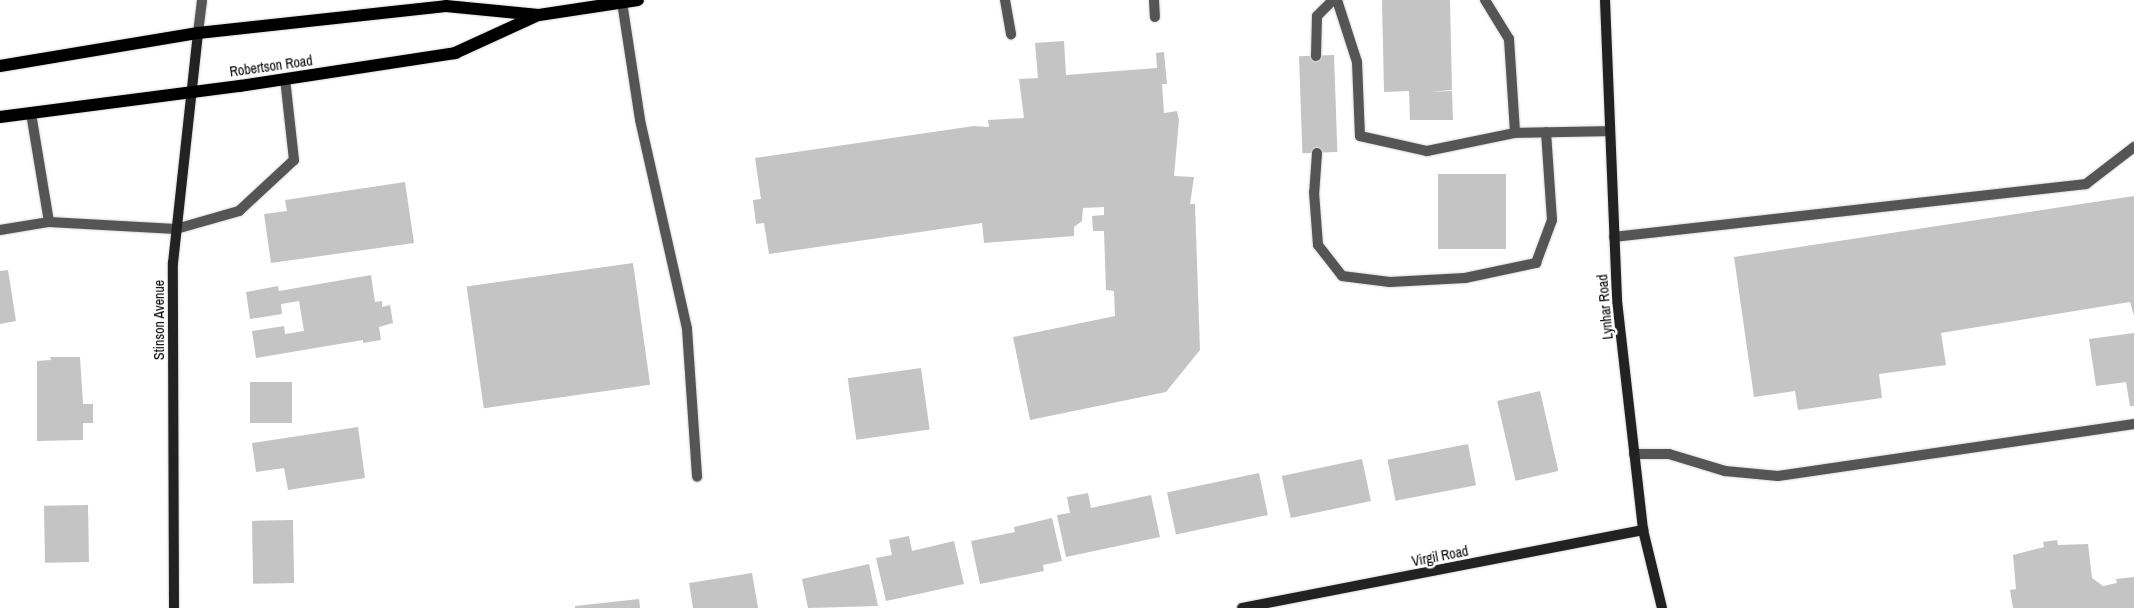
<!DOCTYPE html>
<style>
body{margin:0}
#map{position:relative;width:2134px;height:608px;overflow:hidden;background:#fff;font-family:"Archivo Narrow",sans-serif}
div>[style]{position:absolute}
.building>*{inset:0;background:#c4c4c4;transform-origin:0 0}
.roads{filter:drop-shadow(0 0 1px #dbdbdb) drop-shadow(0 0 1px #dbdbdb)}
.lane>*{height:10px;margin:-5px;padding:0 5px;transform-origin:5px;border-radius:5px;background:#555}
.secondary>*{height:10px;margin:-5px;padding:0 5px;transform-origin:5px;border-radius:5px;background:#222}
.primary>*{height:12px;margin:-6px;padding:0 6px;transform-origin:6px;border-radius:6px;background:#000}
span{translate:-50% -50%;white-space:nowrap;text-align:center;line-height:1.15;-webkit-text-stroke:5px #fff;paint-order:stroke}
.street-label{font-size:14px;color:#000}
</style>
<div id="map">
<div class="building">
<div style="clip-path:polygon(1382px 0,1450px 0,1452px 90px,1429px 92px,1452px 91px,1453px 120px,1410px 120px,1409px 91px,1384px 92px)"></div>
<div style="clip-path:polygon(1064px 41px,1066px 75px,1157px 68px,1156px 53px,1164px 52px,1167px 84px,1162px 84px,1164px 113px,1177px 111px,1179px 120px,1174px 176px,1194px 177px,1190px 204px,1195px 204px,1200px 350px,1166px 392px,1030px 420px,1013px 337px,1115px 316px,1114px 291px,1106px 290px,1104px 231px,1093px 231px,1092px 216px,1104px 215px,1104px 207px,1083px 208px,1082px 221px,1074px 227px,1074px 236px,984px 243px,982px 223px,769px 254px,764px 223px,756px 224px,753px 200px,761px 199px,755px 158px,974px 126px,989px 127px,988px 120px,1024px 118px,1019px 79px,1038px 78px,1035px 43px)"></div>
<div style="left:1334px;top:55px;width:97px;height:35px;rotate:88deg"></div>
<div style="left:1438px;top:174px;width:68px;height:75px"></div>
<div style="clip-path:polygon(405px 182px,414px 243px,271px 263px,264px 214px,287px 211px,285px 200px)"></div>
<div style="clip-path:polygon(2134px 196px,2134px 316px,2130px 302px,1941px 333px,1946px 365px,1879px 374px,1882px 398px,1798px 410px,1795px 391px,1754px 397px,1734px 257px)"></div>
<div style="left:633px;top:263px;width:123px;height:168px;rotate:82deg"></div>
<div style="clip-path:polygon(8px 270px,16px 321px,0 324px,0 271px)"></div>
<div style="clip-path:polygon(371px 275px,375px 302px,382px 301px,382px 307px,390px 305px,393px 323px,379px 327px,381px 340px,363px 343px,363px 340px,256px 358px,252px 331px,284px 326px,285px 334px,304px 331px,299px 301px,281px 304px,282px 314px,250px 319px,246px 292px,278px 286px,279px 291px)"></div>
<div style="clip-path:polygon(2134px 333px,2134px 406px,2130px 406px,2126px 382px,2096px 386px,2089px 339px)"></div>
<div style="clip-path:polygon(50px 357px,80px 357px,83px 404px,93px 404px,93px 423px,83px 423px,83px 440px,37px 441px,37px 361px,51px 360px)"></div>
<div style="left:921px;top:368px;width:62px;height:74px;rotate:82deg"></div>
<div style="left:250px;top:382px;width:42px;height:41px"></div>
<div style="left:1540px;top:391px;width:82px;height:44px;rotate:77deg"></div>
<div style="clip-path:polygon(358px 427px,365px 478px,288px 490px,284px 468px,256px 472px,252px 443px)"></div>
<div style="left:1468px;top:444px;width:42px;height:82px;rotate:79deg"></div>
<div style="left:1362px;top:459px;width:43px;height:82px;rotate:78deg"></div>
<div style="left:1259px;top:473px;width:43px;height:94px;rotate:78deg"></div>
<div style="clip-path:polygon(1088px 493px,1091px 508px,1151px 495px,1160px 537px,1066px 557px,1057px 515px,1070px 513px,1067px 497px)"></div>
<div style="left:88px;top:505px;width:57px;height:44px;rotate:89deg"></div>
<div style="clip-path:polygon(1052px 518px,1062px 561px,1043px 565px,1044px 571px,980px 584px,971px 541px,1015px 532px,1014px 527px)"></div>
<div style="left:293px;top:520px;width:63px;height:41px;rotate:89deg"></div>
<div style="clip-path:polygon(909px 536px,912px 551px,954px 541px,964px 584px,886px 601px,876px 558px,892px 555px,889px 540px)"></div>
<div style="clip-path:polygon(2057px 540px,2058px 545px,2088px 544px,2092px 578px,2103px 586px,2117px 583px,2116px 579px,2134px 577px,2134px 608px,2013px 608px,2010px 590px,2016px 589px,2013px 555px,2044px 547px,2043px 542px)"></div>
<div style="clip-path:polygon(869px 564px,878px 606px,808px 608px,802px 579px)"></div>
<div style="clip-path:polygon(752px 573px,758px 608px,693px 608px,689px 583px)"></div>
<div style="clip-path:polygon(639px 599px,640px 608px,575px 608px,575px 606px)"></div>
</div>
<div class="roads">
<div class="lane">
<div style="left:1005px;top:0;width:35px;rotate:80deg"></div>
<div style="left:1154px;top:0;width:17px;rotate:87deg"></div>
<div style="left:1337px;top:0;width:65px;rotate:72.1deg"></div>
<div style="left:1357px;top:62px;width:74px;rotate:87.7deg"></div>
<div style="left:1360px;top:136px;width:69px;rotate:12.6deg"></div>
<div style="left:1427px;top:151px;width:90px;rotate:-11.6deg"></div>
<div style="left:1485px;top:0;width:46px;rotate:58.4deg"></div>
<div style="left:1509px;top:39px;width:94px;rotate:86.3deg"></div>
<div style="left:1515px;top:133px;width:95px;rotate:-1.2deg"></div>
<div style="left:622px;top:2px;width:119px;rotate:81.3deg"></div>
<div style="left:640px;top:120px;width:214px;rotate:77.3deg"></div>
<div style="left:687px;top:329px;width:148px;rotate:86.1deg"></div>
<div style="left:198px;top:33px;width:33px;rotate:-83deg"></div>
<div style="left:1316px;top:56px;width:40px;rotate:-88.6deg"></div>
<div style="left:1317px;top:16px;width:23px;rotate:-45deg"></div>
<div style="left:1317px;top:153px;width:39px;rotate:94deg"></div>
<div style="left:1314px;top:192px;width:53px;rotate:85.7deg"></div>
<div style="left:1318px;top:245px;width:39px;rotate:52deg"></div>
<div style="left:1342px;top:276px;width:48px;rotate:7.1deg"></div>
<div style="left:1390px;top:282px;width:75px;rotate:-3.1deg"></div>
<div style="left:1465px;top:278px;width:73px;rotate:-11.9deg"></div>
<div style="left:1536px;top:263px;width:46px;rotate:-69.6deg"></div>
<div style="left:1552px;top:220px;width:88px;rotate:-93.9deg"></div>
<div style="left:49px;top:222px;width:127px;rotate:3.2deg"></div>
<div style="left:176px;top:229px;width:66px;rotate:-15.9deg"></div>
<div style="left:239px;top:211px;width:75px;rotate:-42.8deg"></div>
<div style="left:294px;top:160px;width:81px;rotate:-96.3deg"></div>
<div style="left:0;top:230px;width:50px;rotate:-9.3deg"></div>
<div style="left:49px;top:222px;width:110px;rotate:-99.4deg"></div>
<div style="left:1614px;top:237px;width:475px;rotate:-6.4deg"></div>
<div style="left:2086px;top:184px;width:61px;rotate:-37.6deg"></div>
<div style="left:1634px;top:454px;width:35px"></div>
<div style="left:1669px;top:454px;width:59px;rotate:16.9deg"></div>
<div style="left:1725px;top:471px;width:53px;rotate:5.4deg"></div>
<div style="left:1778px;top:476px;width:360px;rotate:-8.3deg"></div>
</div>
<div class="secondary">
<div style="left:1605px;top:0;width:301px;rotate:87.7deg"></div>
<div style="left:1617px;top:301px;width:230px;rotate:83.5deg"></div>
<div style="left:1643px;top:530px;width:80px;rotate:76.3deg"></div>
<div style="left:174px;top:608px;width:345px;rotate:-90.2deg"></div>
<div style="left:173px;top:263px;width:231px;rotate:-83.8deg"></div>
<div style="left:1242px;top:608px;width:409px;rotate:-11deg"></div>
</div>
<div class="primary">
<div style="left:0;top:66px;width:201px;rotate:-9.5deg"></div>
<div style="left:198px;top:33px;width:249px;rotate:-6.2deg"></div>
<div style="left:446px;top:6px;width:93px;rotate:5.5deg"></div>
<div style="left:539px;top:15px;width:100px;rotate:-8.6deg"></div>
<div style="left:0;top:117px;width:242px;rotate:-7.4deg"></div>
<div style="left:240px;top:86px;width:218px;rotate:-8.7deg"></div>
<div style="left:455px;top:53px;width:89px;rotate:-24.6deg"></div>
</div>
</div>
<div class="street-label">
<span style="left:271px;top:66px;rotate:-8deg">Robertson Road</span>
<span style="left:1605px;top:307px;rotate:-95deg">Lynhar Road</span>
<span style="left:159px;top:320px;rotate:-90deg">Stinson Avenue</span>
<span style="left:1440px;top:556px;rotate:-11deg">Virgil Road</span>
</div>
</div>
